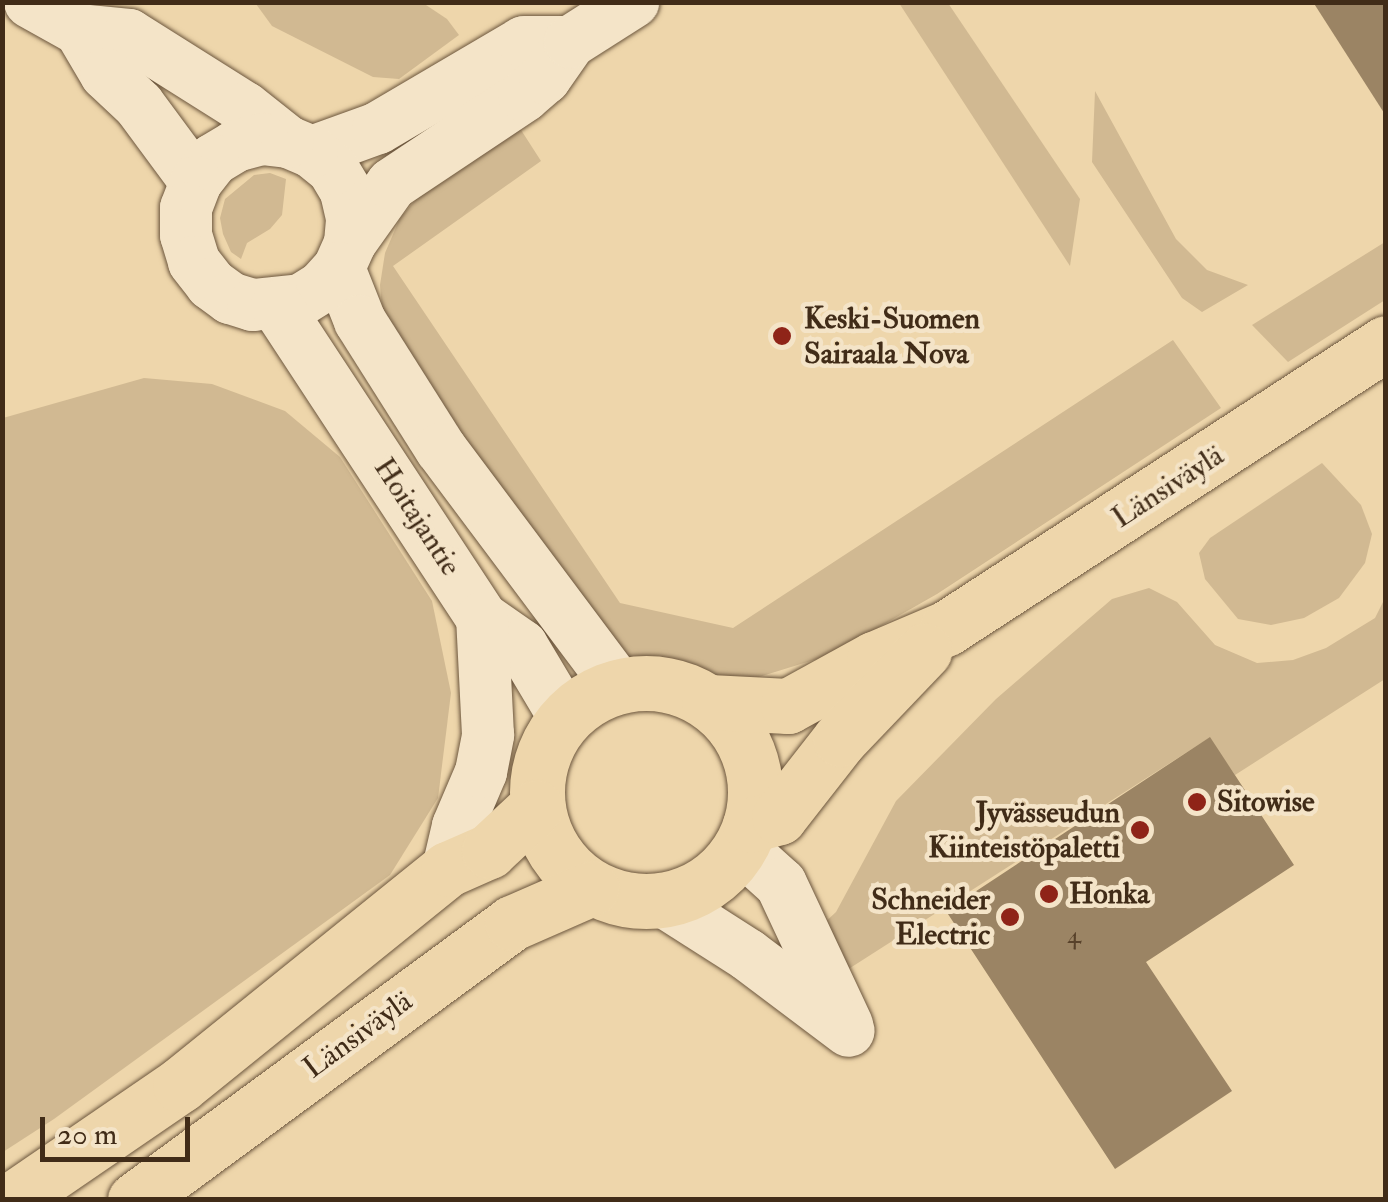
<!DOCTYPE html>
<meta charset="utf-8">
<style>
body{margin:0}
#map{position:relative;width:1388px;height:1202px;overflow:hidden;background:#eed6ab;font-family:"IM FELL Double Pica",serif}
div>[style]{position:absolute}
.green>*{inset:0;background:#d1b992}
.building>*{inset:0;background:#9b8464}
.roads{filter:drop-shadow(0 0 2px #6c563d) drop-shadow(0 0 2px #6c563d)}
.minor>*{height:52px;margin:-26px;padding:0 26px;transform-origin:26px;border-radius:26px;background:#f4e4c8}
.major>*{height:55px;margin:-27.5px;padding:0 27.5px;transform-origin:27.5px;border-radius:27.5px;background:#eed6ab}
.major>.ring{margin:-27.5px;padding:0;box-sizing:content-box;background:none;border:55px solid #eed6ab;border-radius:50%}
.dots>*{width:28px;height:28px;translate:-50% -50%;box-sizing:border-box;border:5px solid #f4e4c8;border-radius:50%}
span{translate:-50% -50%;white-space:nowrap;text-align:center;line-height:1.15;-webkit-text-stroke:9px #f4e4c8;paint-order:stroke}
.number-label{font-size:25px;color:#58422b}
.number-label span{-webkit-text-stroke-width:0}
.poi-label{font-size:30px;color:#412c18;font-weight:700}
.left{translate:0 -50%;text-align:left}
.right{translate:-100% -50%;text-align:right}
.street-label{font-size:30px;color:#412c18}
.frame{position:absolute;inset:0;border:5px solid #412c18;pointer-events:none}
.scale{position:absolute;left:40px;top:1117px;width:150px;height:45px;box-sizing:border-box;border:5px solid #412c18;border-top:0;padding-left:12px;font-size:30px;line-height:35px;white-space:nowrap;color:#412c18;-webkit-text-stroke:8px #f4e4c8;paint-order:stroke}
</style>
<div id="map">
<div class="green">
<div style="clip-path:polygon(262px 2px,423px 3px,447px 19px,459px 35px,399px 79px,373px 77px,272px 26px,256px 4px)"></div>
<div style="clip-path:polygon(899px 3px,948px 3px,1080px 199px,1070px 266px)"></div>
<div style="clip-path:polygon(1095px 91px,1176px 239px,1207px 270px,1248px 285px,1202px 312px,1182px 298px,1092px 162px)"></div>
<div style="clip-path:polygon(514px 119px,541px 161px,393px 266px,620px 603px,733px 628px,1173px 340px,1221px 408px,937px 594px,830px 655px,759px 677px,700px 677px,645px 664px,616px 652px,576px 616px,383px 320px,380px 285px,385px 253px,400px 218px,424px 190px)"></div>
<div style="clip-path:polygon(270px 173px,286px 179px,282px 215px,270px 229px,247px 243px,241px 259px,231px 252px,223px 234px,220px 218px,225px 199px,254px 175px)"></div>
<div style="clip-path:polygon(1385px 242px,1385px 300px,1288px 362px,1252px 325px)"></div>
<div style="clip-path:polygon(144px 378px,212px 384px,285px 411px,340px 457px,432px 601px,451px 693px,438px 798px,390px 875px,54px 1119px,3px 1152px,3px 418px)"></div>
<div style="clip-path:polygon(1322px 463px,1361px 505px,1372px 534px,1365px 563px,1339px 598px,1304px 618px,1271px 625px,1238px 619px,1205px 579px,1199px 553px,1210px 538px)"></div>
<div style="clip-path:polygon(1149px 588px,1177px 602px,1215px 645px,1257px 663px,1293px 660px,1326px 648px,1375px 618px,1385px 598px,1385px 679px,1235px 775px,1209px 738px,847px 970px,822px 925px,836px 912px,896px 801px,996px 699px,1112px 599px)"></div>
</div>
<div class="building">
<div style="clip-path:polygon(1313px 2px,1386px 2px,1386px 116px)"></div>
<div style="clip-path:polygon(1210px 737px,1294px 865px,1146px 962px,1232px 1091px,1115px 1169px,946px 911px)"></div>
</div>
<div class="roads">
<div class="minor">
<div style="left:30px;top:2px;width:57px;rotate:29.2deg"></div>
<div style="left:80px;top:30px;width:49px;rotate:5.8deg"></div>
<div style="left:129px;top:35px;width:137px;rotate:32.2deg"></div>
<div style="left:245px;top:108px;width:55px;rotate:38.3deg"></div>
<div style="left:80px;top:30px;width:51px;rotate:59.4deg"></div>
<div style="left:106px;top:74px;width:45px;rotate:43.2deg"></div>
<div style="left:139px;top:105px;width:96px;rotate:53.5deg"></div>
<div style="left:312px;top:152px;width:70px;rotate:-20deg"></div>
<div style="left:378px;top:128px;width:169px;rotate:-30.5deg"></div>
<div style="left:524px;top:42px;width:46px"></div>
<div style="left:350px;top:243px;width:25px;rotate:-85deg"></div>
<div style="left:352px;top:218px;width:28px;rotate:-103deg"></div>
<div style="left:346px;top:191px;width:26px;rotate:-121deg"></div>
<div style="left:333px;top:169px;width:27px;rotate:-141deg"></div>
<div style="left:312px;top:152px;width:26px;rotate:-157deg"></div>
<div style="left:288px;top:142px;width:26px;rotate:-173deg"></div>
<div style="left:262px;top:139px;width:27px;rotate:165deg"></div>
<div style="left:236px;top:146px;width:27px;rotate:149deg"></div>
<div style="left:213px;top:160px;width:28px;rotate:128deg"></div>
<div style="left:196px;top:182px;width:28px;rotate:111deg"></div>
<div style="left:186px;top:208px;width:27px;rotate:90deg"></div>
<div style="left:186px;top:235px;width:28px;rotate:73deg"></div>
<div style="left:194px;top:262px;width:28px;rotate:52deg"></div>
<div style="left:211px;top:284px;width:24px;rotate:36deg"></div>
<div style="left:230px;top:298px;width:24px;rotate:17deg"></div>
<div style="left:253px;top:305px;width:48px;rotate:-5.9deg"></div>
<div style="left:301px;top:300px;width:25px;rotate:-32deg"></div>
<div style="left:322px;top:287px;width:25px;rotate:-48deg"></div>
<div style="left:339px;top:268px;width:27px;rotate:-66deg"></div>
<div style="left:350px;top:243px;width:72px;rotate:-54.6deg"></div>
<div style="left:392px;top:184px;width:159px;rotate:-33.7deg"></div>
<div style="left:524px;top:96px;width:28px;rotate:-41deg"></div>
<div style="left:545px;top:78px;width:44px;rotate:-55.2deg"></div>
<div style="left:570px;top:42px;width:75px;rotate:-32.4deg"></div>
<div style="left:339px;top:268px;width:57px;rotate:68.4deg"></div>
<div style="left:360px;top:321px;width:151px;rotate:57.7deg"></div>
<div style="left:441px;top:449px;width:296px;rotate:53.2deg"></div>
<div style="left:277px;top:306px;width:373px;rotate:56.7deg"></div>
<div style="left:482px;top:618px;width:49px;rotate:35deg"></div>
<div style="left:522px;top:646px;width:84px;rotate:59.2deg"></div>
<div style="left:740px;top:847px;width:55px;rotate:42.1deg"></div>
<div style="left:781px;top:884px;width:156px;rotate:64.9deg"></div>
<div style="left:448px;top:869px;width:44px;rotate:-76.9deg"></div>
<div style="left:458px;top:826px;width:59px;rotate:-66.9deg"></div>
<div style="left:481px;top:772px;width:38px;rotate:-79deg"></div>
<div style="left:488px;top:735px;width:117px;rotate:-92.9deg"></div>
<div style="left:662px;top:900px;width:102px;rotate:32.6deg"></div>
<div style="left:748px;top:955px;width:126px;rotate:37deg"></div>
</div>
<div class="major">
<div class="ring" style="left:537px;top:683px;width:163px;height:163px"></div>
<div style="left:709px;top:702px;width:79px;rotate:2.9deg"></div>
<div style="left:788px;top:706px;width:98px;rotate:-28.7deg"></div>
<div style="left:874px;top:659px;width:79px;rotate:-23deg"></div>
<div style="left:947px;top:628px;width:523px;rotate:-32.99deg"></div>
<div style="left:750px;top:825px;width:30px;rotate:-15deg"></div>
<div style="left:779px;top:817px;width:99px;rotate:-52deg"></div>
<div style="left:840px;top:739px;width:122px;rotate:-46.3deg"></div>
<div style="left:12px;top:1200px;width:204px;rotate:-34.4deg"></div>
<div style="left:180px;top:1085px;width:344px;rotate:-38.9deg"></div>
<div style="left:448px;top:869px;width:45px;rotate:-23.7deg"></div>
<div style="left:489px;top:851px;width:64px;rotate:-43.1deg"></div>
<div style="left:135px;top:1200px;width:468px;rotate:-36.3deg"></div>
<div style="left:512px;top:923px;width:87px;rotate:-23.6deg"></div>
</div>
</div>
<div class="dots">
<div style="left:782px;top:336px;background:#8f2418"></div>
<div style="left:1197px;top:802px;background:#8f2418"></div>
<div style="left:1140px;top:830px;background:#8f2418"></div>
<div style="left:1049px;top:894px;background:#8f2418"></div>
<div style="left:1010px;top:917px;background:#8f2418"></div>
</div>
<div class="number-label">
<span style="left:1074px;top:936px">4</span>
</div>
<div class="poi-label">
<span class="left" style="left:804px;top:336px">Keski-Suomen<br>Sairaala Nova</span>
<span class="left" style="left:1217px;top:802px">Sitowise</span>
<span class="right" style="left:1120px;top:830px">Jyvässeudun<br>Kiinteistöpaletti</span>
<span class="left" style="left:1069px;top:894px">Honka</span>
<span class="right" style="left:990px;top:917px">Schneider<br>Electric</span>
</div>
<div class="street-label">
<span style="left:1168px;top:487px;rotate:-33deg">Länsiväylä</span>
<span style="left:417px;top:517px;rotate:57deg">Hoitajantie</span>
<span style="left:358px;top:1035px;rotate:-36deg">Länsiväylä</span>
</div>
<div class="frame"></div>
<div class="scale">20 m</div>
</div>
